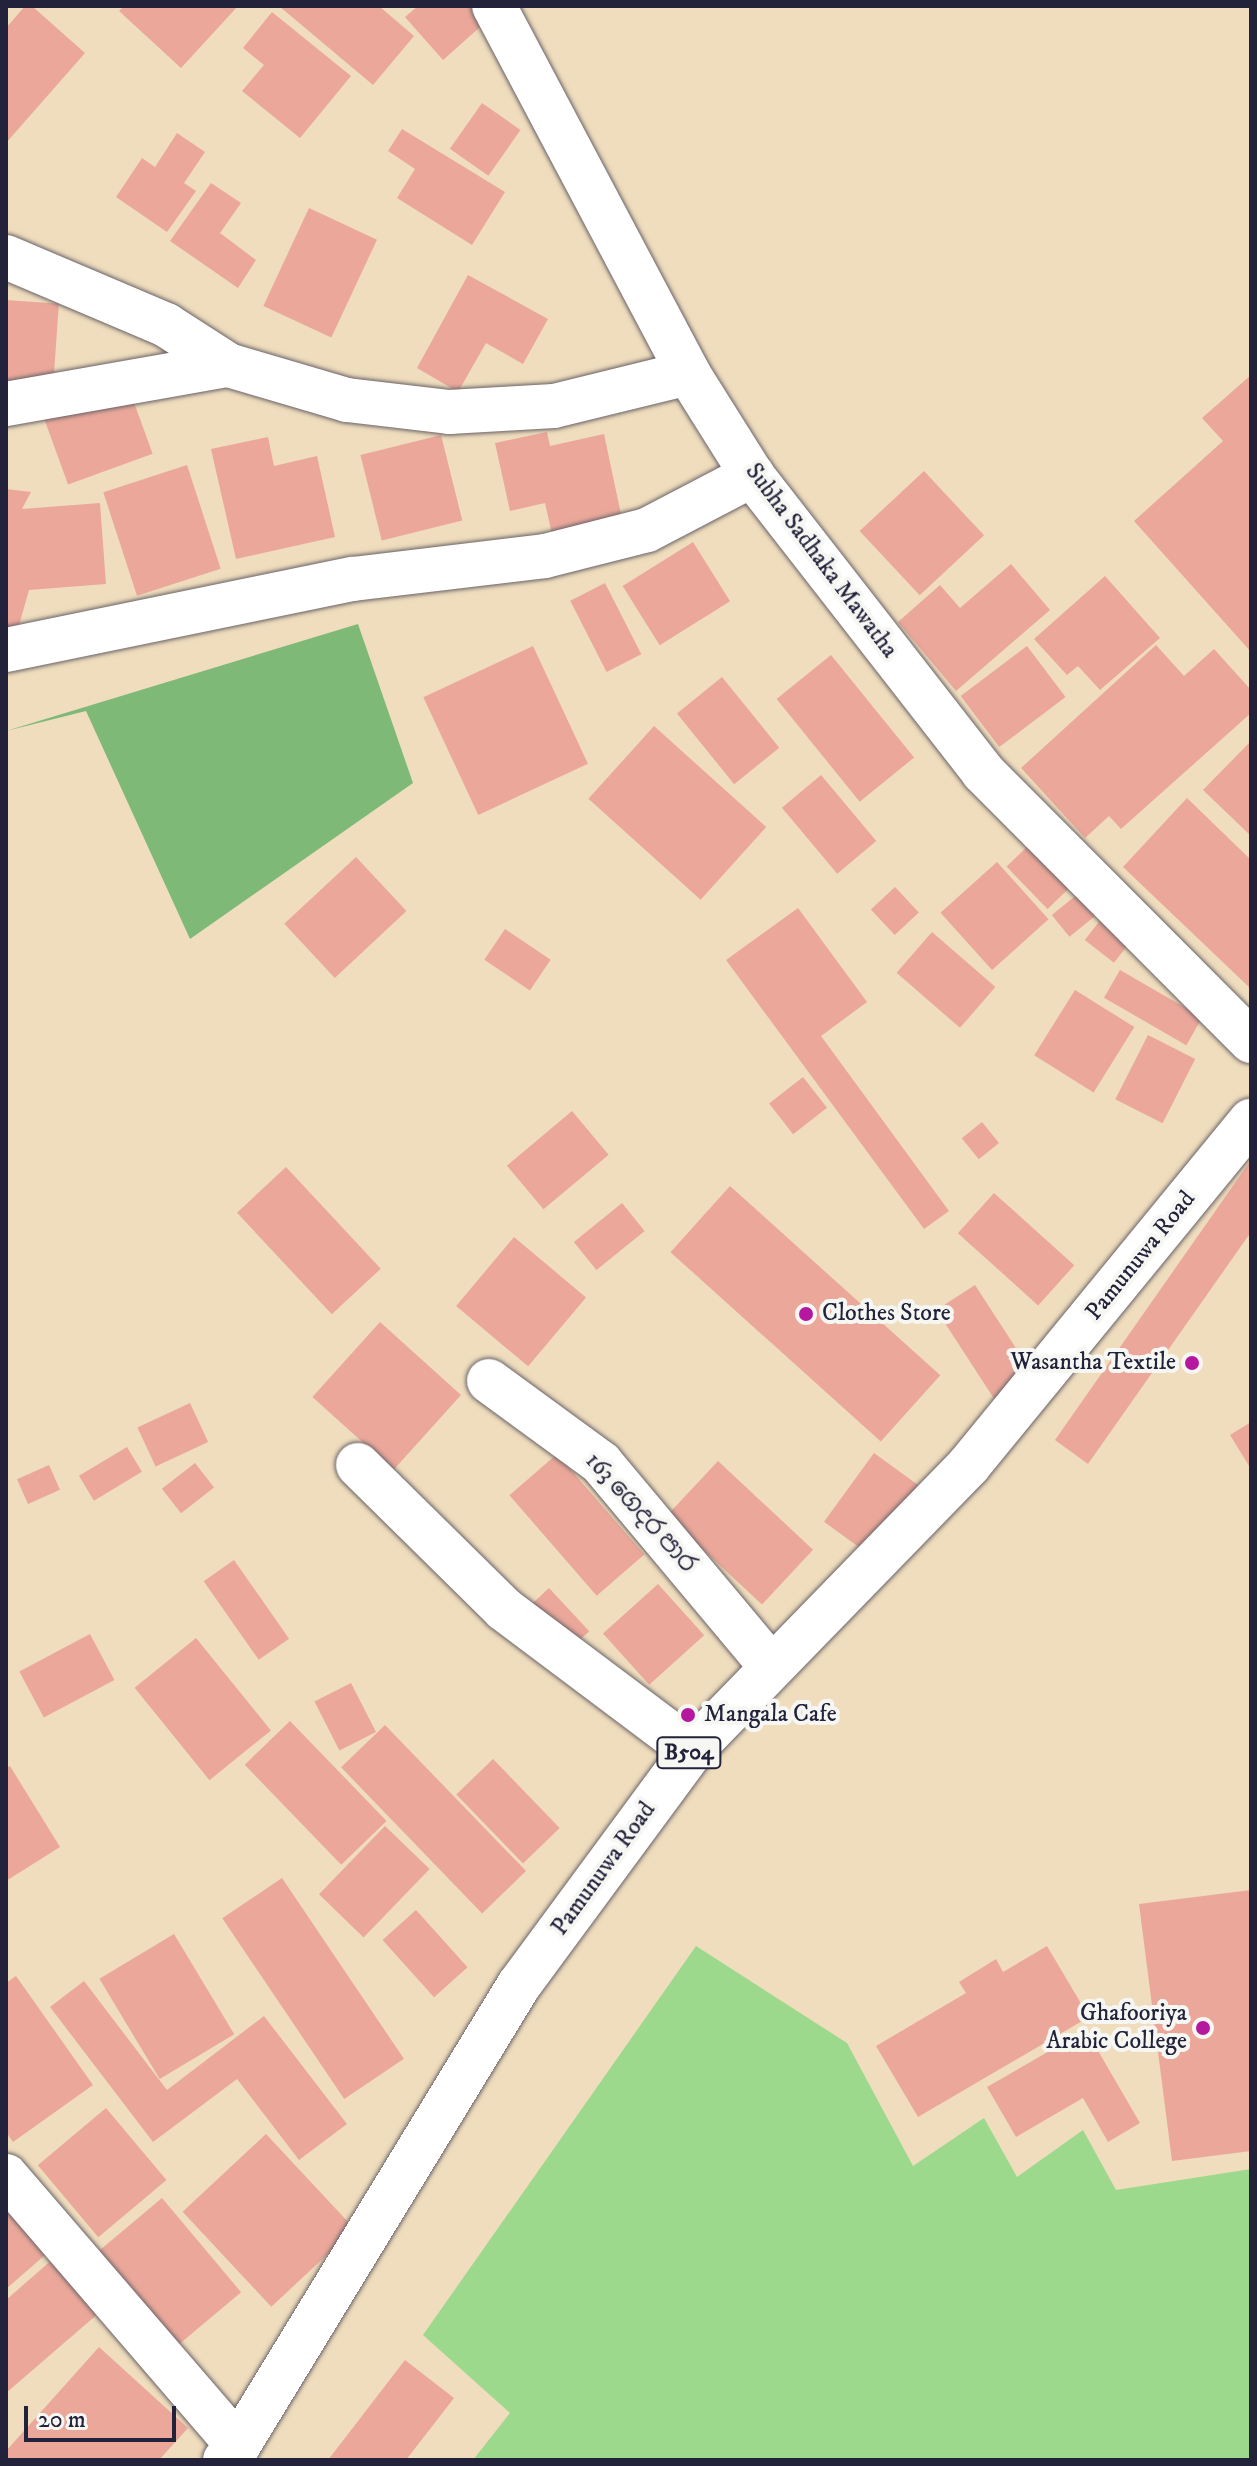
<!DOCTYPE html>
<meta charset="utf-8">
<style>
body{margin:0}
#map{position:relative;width:1257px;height:2466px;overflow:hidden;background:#efddbd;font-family:"IM FELL DW Pica","Noto Sans Sinhala",serif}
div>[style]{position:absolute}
.green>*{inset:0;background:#9dd98d}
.forest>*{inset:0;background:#7eb978}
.building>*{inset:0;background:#eba89a;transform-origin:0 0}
.roads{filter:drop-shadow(0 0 2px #6a6368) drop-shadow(0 0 2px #6a6368)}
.minor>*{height:44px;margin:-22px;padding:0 22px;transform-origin:22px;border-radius:22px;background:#fff}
.major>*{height:44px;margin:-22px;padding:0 22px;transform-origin:22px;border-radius:22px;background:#fff}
.dots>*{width:22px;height:22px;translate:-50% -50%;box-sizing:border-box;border:4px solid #f6f6f2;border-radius:50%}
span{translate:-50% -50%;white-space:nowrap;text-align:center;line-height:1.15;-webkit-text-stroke:8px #f6f6f2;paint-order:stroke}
.shield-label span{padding:2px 6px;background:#f6f6f2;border:2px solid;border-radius:6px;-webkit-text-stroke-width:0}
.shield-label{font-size:22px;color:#22223b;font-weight:700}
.street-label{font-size:24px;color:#22223b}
.poi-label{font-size:24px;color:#22223b}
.left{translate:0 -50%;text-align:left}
.right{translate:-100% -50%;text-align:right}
.frame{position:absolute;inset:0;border:8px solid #22223b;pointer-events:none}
.scale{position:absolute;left:24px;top:2406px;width:152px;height:36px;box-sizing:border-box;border:4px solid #22223b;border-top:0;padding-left:10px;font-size:24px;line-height:28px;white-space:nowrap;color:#22223b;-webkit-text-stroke:6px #f6f6f2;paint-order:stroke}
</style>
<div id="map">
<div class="green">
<div style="clip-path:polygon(696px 1946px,847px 2043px,913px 2166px,984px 2118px,1017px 2177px,1083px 2130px,1116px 2190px,1251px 2169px,1251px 2460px,473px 2460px,510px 2413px,423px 2335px)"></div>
</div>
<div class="forest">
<div style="clip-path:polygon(358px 624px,413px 783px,190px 939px,86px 711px,6px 731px)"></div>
</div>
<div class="building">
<div style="clip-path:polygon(25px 6px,32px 6px,85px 53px,6px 143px,6px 28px)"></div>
<div style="clip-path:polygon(124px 6px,238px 6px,181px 68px,119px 11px)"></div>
<div style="clip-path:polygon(279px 6px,379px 6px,414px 36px,373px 85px)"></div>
<div style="clip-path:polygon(418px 6px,476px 6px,488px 20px,443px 60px,405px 17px)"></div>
<div style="clip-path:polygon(272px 12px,351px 76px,300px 138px,242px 91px,264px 65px,243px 48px)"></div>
<div style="left:482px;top:103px;width:47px;height:56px;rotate:35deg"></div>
<div style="clip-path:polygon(402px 129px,505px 192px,472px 245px,397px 198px,415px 169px,388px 151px)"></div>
<div style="clip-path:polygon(177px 133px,205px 152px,184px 183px,196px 191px,167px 232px,116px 197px,142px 158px,155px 167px)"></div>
<div style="clip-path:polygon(211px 183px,241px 203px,220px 233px,256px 260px,238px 288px,170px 241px)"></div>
<div style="left:309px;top:208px;width:75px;height:108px;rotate:25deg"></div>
<div style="clip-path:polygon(468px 275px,548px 319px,523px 364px,486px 343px,458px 392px,417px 368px)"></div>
<div style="left:6px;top:300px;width:53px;height:80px;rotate:4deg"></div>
<div style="clip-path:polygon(1251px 375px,1251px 652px,1134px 521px,1223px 441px,1202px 418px)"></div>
<div style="left:128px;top:386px;width:72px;height:90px;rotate:70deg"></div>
<div style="clip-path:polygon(547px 432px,550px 446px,604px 434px,622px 519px,552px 534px,545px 503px,510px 511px,495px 443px)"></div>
<div style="left:441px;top:435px;width:88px;height:83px;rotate:76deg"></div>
<div style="clip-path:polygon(268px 437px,274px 466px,317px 456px,335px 537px,236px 559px,211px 449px)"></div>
<div style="left:187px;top:465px;width:109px;height:88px;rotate:72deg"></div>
<div style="left:924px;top:471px;width:88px;height:88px;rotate:47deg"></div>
<div style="clip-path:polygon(6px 489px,31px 492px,22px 509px,100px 503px,106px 584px,29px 590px,18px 629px,6px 627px)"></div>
<div style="left:693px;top:542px;width:70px;height:83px;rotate:58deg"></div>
<div style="clip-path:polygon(1011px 564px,1050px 610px,956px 691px,898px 622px,940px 585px,960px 608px)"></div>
<div style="clip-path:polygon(1105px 576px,1160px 638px,1100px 690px,1078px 666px,1067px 675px,1034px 639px)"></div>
<div style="left:605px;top:583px;width:80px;height:39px;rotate:63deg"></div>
<div style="clip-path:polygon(1156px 645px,1184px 676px,1214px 649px,1251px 690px,1251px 713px,1121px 829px,1109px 816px,1085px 838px,1021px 768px)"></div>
<div style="left:533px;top:646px;width:130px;height:121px;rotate:65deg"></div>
<div style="left:1027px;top:646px;width:64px;height:83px;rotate:53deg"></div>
<div style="left:831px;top:655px;width:132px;height:70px;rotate:51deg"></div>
<div style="left:722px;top:677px;width:91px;height:58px;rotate:51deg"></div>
<div style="left:654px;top:726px;width:151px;height:98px;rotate:42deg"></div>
<div style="clip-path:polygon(1251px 741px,1251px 836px,1203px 790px)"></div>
<div style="left:821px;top:775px;width:86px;height:51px;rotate:50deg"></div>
<div style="clip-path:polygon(1187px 798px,1251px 860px,1251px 989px,1123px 867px)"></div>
<div style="left:1031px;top:843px;width:59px;height:34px;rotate:46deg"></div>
<div style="left:356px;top:857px;width:74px;height:98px;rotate:47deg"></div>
<div style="left:997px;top:862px;width:77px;height:76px;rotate:48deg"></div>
<div style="left:895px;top:887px;width:35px;height:33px;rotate:47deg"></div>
<div style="left:1079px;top:893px;width:28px;height:35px;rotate:51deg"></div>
<div style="clip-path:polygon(798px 908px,867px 1002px,821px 1036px,949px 1211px,924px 1229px,726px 960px)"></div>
<div style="left:1102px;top:918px;width:37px;height:28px;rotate:38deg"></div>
<div style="left:505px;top:929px;width:55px;height:37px;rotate:34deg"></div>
<div style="left:932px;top:932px;width:84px;height:54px;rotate:41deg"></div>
<div style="left:1120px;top:970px;width:95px;height:32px;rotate:30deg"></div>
<div style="left:1075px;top:990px;width:70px;height:77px;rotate:32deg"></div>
<div style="left:1148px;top:1035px;width:53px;height:72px;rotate:27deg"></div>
<div style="left:803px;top:1077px;width:39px;height:43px;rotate:52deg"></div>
<div style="left:572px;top:1111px;width:57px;height:85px;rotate:50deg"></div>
<div style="left:982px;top:1122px;width:27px;height:26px;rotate:51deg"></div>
<div style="clip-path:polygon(1251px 1160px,1251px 1232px,1088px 1464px,1055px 1440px)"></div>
<div style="left:286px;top:1167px;width:139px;height:67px;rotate:47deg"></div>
<div style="left:730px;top:1186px;width:283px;height:89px;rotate:42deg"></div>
<div style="left:994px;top:1193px;width:108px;height:54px;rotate:42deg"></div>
<div style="left:622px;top:1203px;width:36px;height:62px;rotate:51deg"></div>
<div style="left:514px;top:1237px;width:94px;height:90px;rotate:40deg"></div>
<div style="left:975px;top:1285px;width:105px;height:46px;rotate:57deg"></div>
<div style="left:380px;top:1322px;width:109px;height:101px;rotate:42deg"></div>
<div style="left:190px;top:1403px;width:43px;height:58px;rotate:65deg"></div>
<div style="clip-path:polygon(1251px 1422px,1251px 1469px,1230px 1435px)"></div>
<div style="left:127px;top:1447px;width:29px;height:56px;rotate:59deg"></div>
<div style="left:874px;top:1453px;width:57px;height:85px;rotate:36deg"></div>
<div style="left:557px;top:1454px;width:133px;height:63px;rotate:49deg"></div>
<div style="left:718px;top:1461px;width:130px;height:75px;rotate:43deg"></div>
<div style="left:195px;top:1463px;width:31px;height:42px;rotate:52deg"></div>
<div style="left:49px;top:1465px;width:27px;height:35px;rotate:66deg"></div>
<div style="left:234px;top:1560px;width:96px;height:37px;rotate:55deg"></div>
<div style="left:658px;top:1584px;width:69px;height:74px;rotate:48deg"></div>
<div style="left:549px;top:1588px;width:59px;height:22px;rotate:47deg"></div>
<div style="left:90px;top:1634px;width:52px;height:80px;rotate:62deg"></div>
<div style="left:196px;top:1638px;width:119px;height:79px;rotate:51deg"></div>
<div style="left:351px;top:1683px;width:55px;height:41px;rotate:63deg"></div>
<div style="left:290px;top:1721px;width:139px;height:63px;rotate:46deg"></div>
<div style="left:385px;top:1725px;width:203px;height:61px;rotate:46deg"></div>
<div style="left:493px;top:1759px;width:96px;height:51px;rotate:46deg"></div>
<div style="clip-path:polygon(10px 1766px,60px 1847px,6px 1881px,6px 1768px)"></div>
<div style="left:385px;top:1826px;width:62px;height:95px;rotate:44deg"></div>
<div style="left:282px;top:1878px;width:218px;height:72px;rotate:56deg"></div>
<div style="clip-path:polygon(1251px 1890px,1251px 2151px,1172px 2161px,1139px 1904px)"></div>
<div style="left:416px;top:1910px;width:77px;height:45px;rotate:48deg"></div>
<div style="left:174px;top:1934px;width:117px;height:87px;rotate:59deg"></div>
<div style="clip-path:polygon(1047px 1946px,1089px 2017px,918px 2117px,876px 2046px,966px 1993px,959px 1982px,996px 1959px,1003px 1972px)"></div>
<div style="clip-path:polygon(16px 1976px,93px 2085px,13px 2142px,6px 2132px,6px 1983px)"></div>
<div style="clip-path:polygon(84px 1981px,167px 2090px,264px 2016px,347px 2124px,299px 2160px,237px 2079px,153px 2142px,50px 2007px)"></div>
<div style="clip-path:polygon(1086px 2030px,1140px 2123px,1108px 2142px,1083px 2098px,1016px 2137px,987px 2087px)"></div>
<div style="left:106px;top:2108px;width:94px;height:89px;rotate:50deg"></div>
<div style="left:266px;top:2134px;width:130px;height:114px;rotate:47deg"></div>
<div style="clip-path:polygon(6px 2196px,52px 2249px,6px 2289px)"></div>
<div style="left:162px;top:2198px;width:123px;height:84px;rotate:50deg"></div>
<div style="clip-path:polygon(54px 2258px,100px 2312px,6px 2393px,6px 2300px)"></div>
<div style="clip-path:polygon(99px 2347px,188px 2428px,159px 2460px,6px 2460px,6px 2451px)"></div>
<div style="clip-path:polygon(405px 2360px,454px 2398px,406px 2460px,328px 2460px)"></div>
</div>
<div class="roads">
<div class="minor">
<div style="left:494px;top:6px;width:415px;rotate:62.1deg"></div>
<div style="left:688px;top:373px;width:120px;rotate:57.9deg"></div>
<div style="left:752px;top:475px;width:376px;rotate:52.1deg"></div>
<div style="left:983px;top:772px;width:380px;rotate:45.1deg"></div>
<div style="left:6px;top:257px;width:174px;rotate:23deg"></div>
<div style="left:166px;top:325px;width:74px;rotate:32.8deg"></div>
<div style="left:6px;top:404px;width:225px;rotate:-10deg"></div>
<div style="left:228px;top:365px;width:124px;rotate:16.4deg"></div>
<div style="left:347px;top:400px;width:103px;rotate:6.7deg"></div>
<div style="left:449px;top:412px;width:105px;rotate:-3.3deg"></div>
<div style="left:554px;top:406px;width:138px;rotate:-13.8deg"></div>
<div style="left:6px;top:650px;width:354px;rotate:-11.6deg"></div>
<div style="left:353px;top:579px;width:193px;rotate:-6.8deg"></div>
<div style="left:545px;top:556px;width:105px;rotate:-14.3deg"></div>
<div style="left:647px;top:530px;width:119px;rotate:-27.6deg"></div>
<div style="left:489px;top:1381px;width:139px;rotate:36.2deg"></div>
<div style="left:601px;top:1463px;width:265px;rotate:50.1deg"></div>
<div style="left:358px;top:1465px;width:205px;rotate:44.6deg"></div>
<div style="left:504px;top:1609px;width:235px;rotate:36.9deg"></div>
<div style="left:6px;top:2176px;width:356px;rotate:49.3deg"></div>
</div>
<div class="major">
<div style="left:225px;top:2460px;width:19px;rotate:-47deg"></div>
<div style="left:238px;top:2446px;width:540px;rotate:-58.64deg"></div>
<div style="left:519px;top:1985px;width:292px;rotate:-53.6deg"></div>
<div style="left:692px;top:1750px;width:397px;rotate:-45.8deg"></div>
<div style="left:969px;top:1465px;width:445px;rotate:-50.7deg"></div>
</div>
</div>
<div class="dots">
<div style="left:806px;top:1314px;background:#b5179e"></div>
<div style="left:1192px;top:1363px;background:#b5179e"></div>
<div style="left:688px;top:1715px;background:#b5179e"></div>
<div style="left:1203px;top:2028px;background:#b5179e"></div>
</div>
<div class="shield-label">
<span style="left:689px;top:1753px">B504</span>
</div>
<div class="street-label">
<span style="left:821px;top:561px;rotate:53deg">Subha Sadhaka Mawatha</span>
<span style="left:1141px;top:1256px;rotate:-51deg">Pamunuwa Road</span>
<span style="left:640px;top:1513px;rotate:48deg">163 ගෙදර පාර</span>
<span style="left:604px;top:1869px;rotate:-54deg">Pamunuwa Road</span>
</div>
<div class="poi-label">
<span class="left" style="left:822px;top:1314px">Clothes Store</span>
<span class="right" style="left:1176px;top:1363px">Wasantha Textile</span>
<span class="left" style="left:704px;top:1715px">Mangala Cafe</span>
<span class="right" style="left:1187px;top:2028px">Ghafooriya<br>Arabic College</span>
</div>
<div class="frame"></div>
<div class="scale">20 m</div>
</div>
